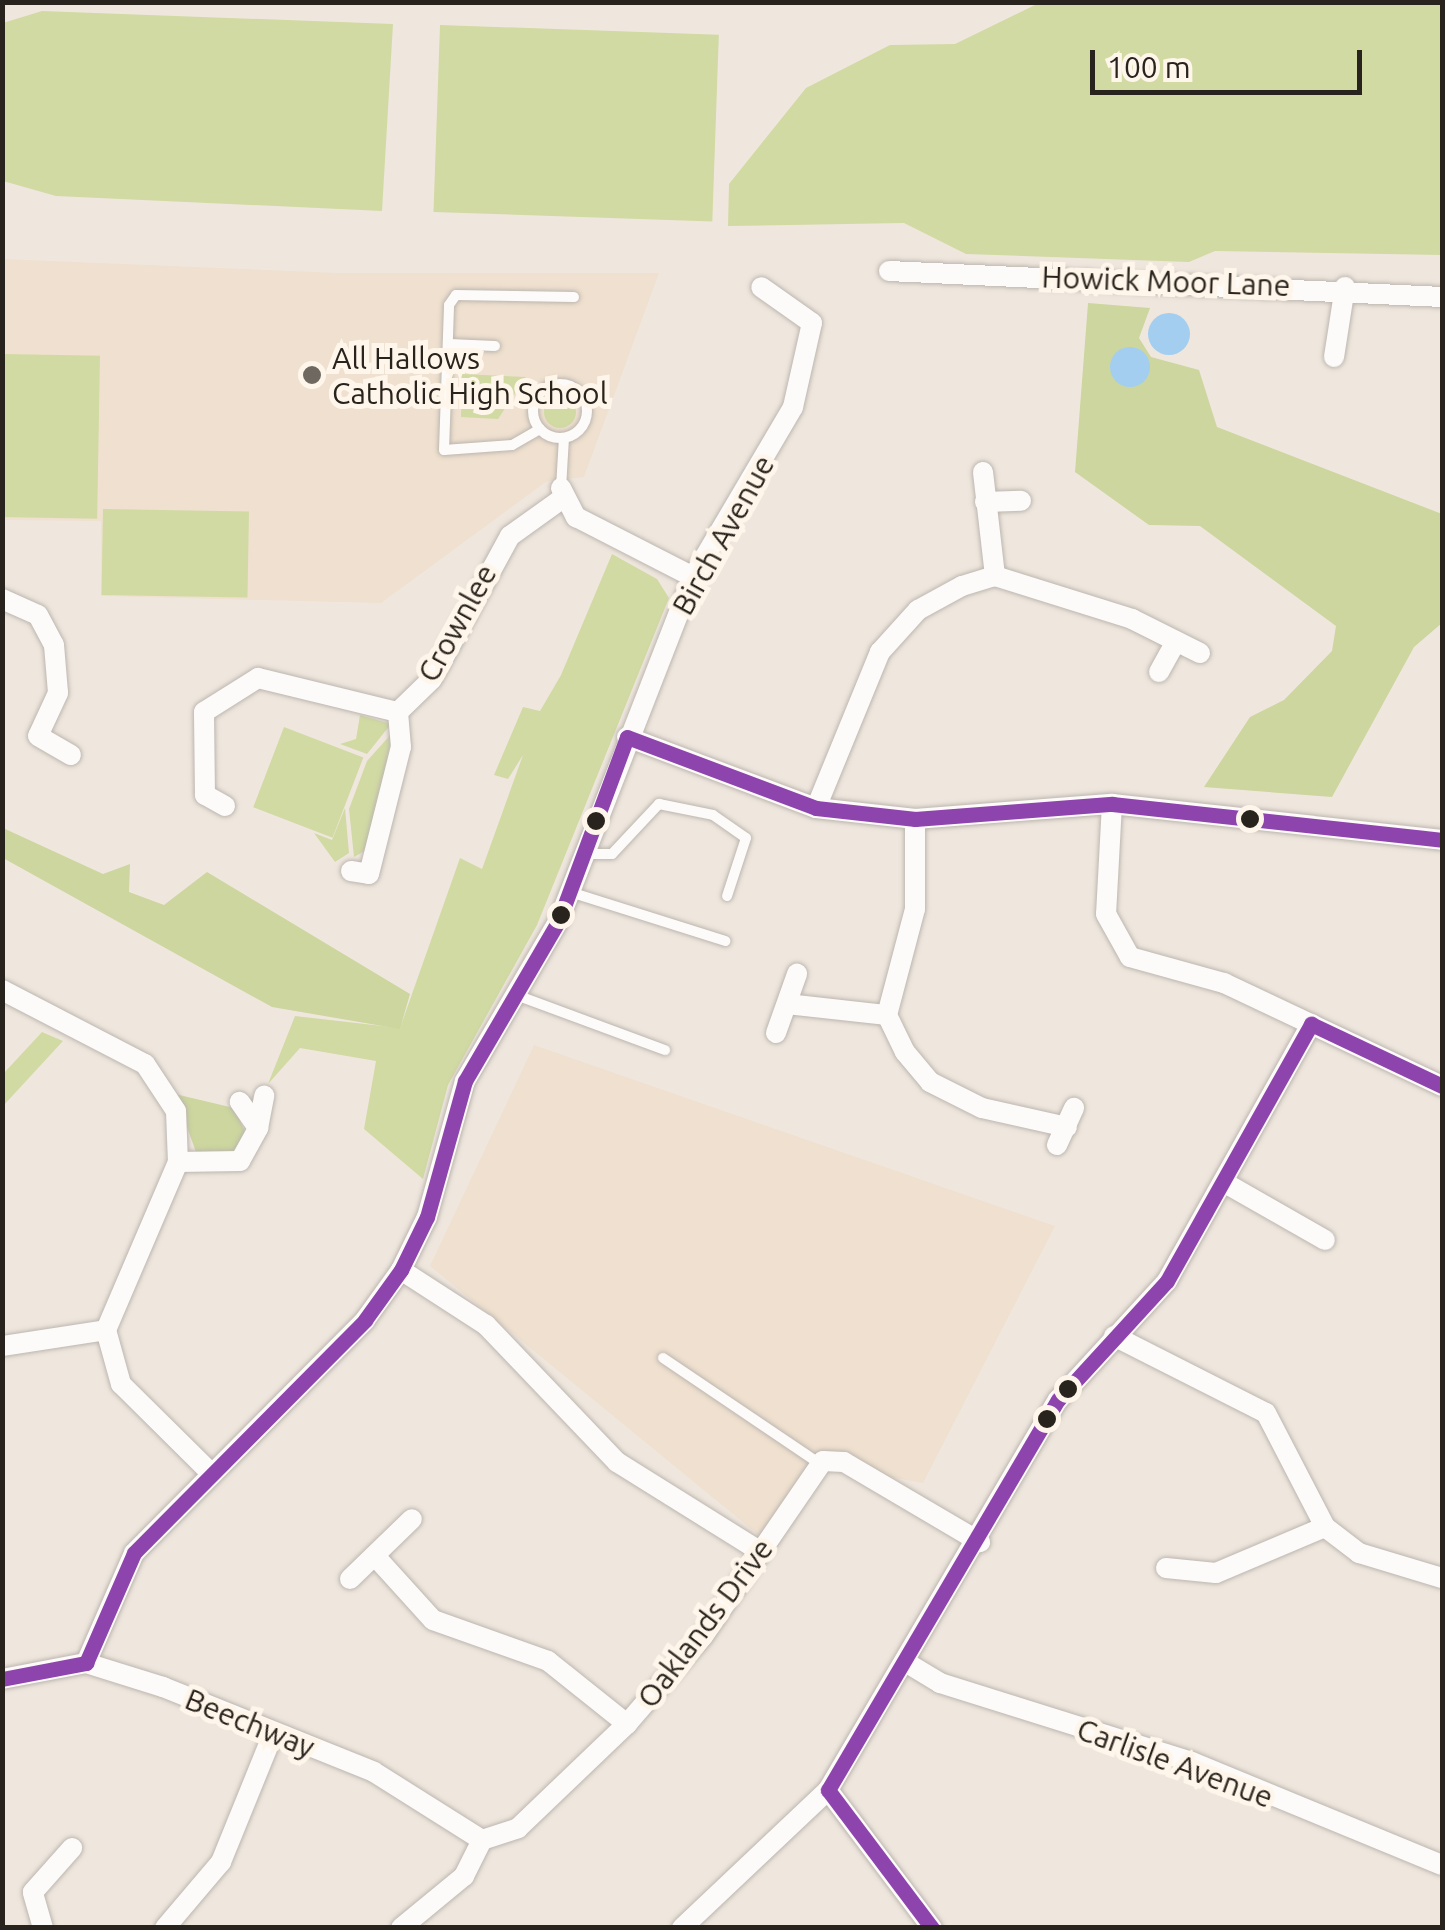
<!DOCTYPE html>
<style>
body{margin:0}
#map{position:relative;width:1445px;height:1930px;overflow:hidden;background:#efe7de;font-family:Ubuntu,sans-serif}
div>[style]{position:absolute}
.built>*{inset:0;background:#efe0cf}
.green>*{inset:0;background:#d1daa3;transform-origin:0 0}
.round{border-radius:50%}
.forest>*{inset:0;background:#ccd69e}
.water>*{inset:0;background:#a3cef0}
.roads{filter:drop-shadow(0 0 2px #bcb6af) drop-shadow(0 0 2px #bcb6af)}
.lane>*{height:10px;margin:-5px;padding:0 5px;transform-origin:5px;border-radius:5px;background:#fdfbfa}
.lane>.ring{margin:-5px;padding:0;box-sizing:content-box;background:none;border:10px solid #fdfbfa;border-radius:50%}
.street>*{height:20px;margin:-10px;padding:0 10px;transform-origin:10px;border-radius:10px;background:#fdfbfa}
.bus-1>*{height:15px;margin:-7.5px;padding:0 7.5px;transform-origin:7.5px;border-radius:7.5px;background:#8e44ad}
.dots>*{width:28px;height:28px;translate:-50% -50%;box-sizing:border-box;border:5px solid #fff6eb;border-radius:50%}
span{translate:-50% -50%;white-space:nowrap;text-align:center;line-height:1.15;-webkit-text-stroke:10px #fff6eb;paint-order:stroke}
.street-label{font-size:30px;color:#28231c}
.poi-label{font-size:30px;color:#28231c}
.left{translate:0 -50%;text-align:left}
.frame{position:absolute;inset:0;border:5px solid #28231c;pointer-events:none}
.scale{position:absolute;left:1090px;top:50px;width:272px;height:45px;box-sizing:border-box;border:5px solid #28231c;border-top:0;padding-left:12px;font-size:30px;line-height:35px;white-space:nowrap;color:#28231c;-webkit-text-stroke:8px #fff6eb;paint-order:stroke}
</style>
<div id="map">
<div class="built">
<div style="clip-path:polygon(3px 259px,338px 273px,659px 273px,584px 477px,547px 481px,381px 603px,101px 596px,101px 521px,3px 520px)"></div>
<div style="clip-path:polygon(534px 1045px,1055px 1226px,923px 1483px,812px 1463px,761px 1537px,430px 1266px)"></div>
</div>
<div class="green">
<div style="clip-path:polygon(1230px 2px,1442px 3px,1442px 255px,1215px 251px,1189px 262px,966px 254px,904px 223px,728px 226px,729px 184px,806px 88px,890px 45px,955px 44px,1037px 4px)"></div>
<div style="clip-path:polygon(42px 11px,393px 24px,382px 211px,56px 196px,3px 181px,3px 23px)"></div>
<div style="left:440px;top:25px;width:279px;height:187px;rotate:2deg"></div>
<div style="left:3px;top:354px;width:97px;height:163px;rotate:1deg"></div>
<div style="clip-path:polygon(462px 374px,526px 377px,498px 419px,461px 417px)"></div>
<div class="round" style="left:544px;top:396px;width:32px;height:32px"></div>
<div style="left:103px;top:509px;width:146px;height:86px;rotate:1deg"></div>
<div style="clip-path:polygon(612px 554px,657px 579px,669px 598px,537px 925px,448px 1085px,423px 1179px,364px 1129px,376px 1061px,300px 1048px,268px 1084px,295px 1016px,400px 1028px,460px 858px,482px 869px,523px 755px,508px 779px,494px 775px,523px 707px,540px 711px,561px 675px)"></div>
<div style="clip-path:polygon(360px 715px,391px 724px,367px 754px,340px 744px,356px 739px)"></div>
<div style="left:284px;top:727px;width:85px;height:86px;rotate:21deg"></div>
<div style="clip-path:polygon(393px 732px,368px 849px,354px 857px,349px 809px,367px 761px)"></div>
<div style="clip-path:polygon(345px 808px,349px 853px,335px 862px,314px 833px,332px 840px)"></div>
<div style="clip-path:polygon(42px 1032px,63px 1041px,3px 1106px,3px 1074px)"></div>
</div>
<div class="forest">
<div style="clip-path:polygon(1088px 303px,1150px 308px,1139px 338px,1151px 357px,1199px 370px,1217px 427px,1442px 514px,1442px 623px,1414px 647px,1332px 797px,1204px 787px,1250px 717px,1284px 700px,1332px 651px,1336px 626px,1200px 526px,1149px 525px,1075px 472px)"></div>
<div style="clip-path:polygon(3px 828px,103px 874px,130px 864px,129px 892px,164px 905px,207px 872px,410px 994px,400px 1029px,272px 1007px,3px 858px)"></div>
<div style="clip-path:polygon(175px 1094px,234px 1108px,247px 1136px,238px 1153px,196px 1152px)"></div>
</div>
<div class="water">
<div class="round" style="left:1148px;top:313px;width:42px;height:42px"></div>
<div class="round" style="left:1110px;top:347px;width:40px;height:40px"></div>
</div>
<div class="roads">
<div class="lane">
<div style="left:449px;top:344px;width:46px;rotate:2.5deg"></div>
<div class="ring" style="left:533px;top:384px;width:44px;height:44px"></div>
<div style="left:540px;top:429px;width:32px;rotate:150deg"></div>
<div style="left:512px;top:445px;width:68px;rotate:175.8deg"></div>
<div style="left:444px;top:450px;width:145px;rotate:-88deg"></div>
<div style="left:449px;top:305px;width:12px;rotate:-55deg"></div>
<div style="left:456px;top:295px;width:118px;rotate:1deg"></div>
<div style="left:561px;top:488px;width:50px;rotate:-86.6deg"></div>
<div style="left:585px;top:854px;width:27px"></div>
<div style="left:612px;top:854px;width:69px;rotate:-46.8deg"></div>
<div style="left:659px;top:804px;width:55px;rotate:11.5deg"></div>
<div style="left:713px;top:815px;width:40px;rotate:34.9deg"></div>
<div style="left:746px;top:838px;width:61px;rotate:108.1deg"></div>
<div style="left:570px;top:892px;width:163px;rotate:17.5deg"></div>
<div style="left:516px;top:995px;width:159px;rotate:20.3deg"></div>
<div style="left:663px;top:1358px;width:189px;rotate:34deg"></div>
</div>
<div class="street">
<div style="left:889px;top:271px;width:554px;rotate:2.69deg"></div>
<div style="left:1334px;top:357px;width:71px;rotate:-81.1deg"></div>
<div style="left:983px;top:472px;width:105px;rotate:83.4deg"></div>
<div style="left:561px;top:488px;width:33px;rotate:63deg"></div>
<div style="left:576px;top:517px;width:131px;rotate:27.1deg"></div>
<div style="left:985px;top:502px;width:36px;rotate:-2deg"></div>
<div style="left:2px;top:599px;width:39px;rotate:24deg"></div>
<div style="left:38px;top:615px;width:34px;rotate:62deg"></div>
<div style="left:54px;top:645px;width:48px;rotate:85.2deg"></div>
<div style="left:58px;top:693px;width:47px;rotate:114.9deg"></div>
<div style="left:38px;top:736px;width:38px;rotate:30deg"></div>
<div style="left:1159px;top:672px;width:35px;rotate:-61deg"></div>
<div style="left:627px;top:737px;width:202px;rotate:20.6deg"></div>
<div style="left:816px;top:808px;width:100px;rotate:6.3deg"></div>
<div style="left:915px;top:819px;width:198px;rotate:-4.4deg"></div>
<div style="left:1112px;top:804px;width:332px;rotate:6.2deg"></div>
<div style="left:1112px;top:804px;width:110px;rotate:93.1deg"></div>
<div style="left:1106px;top:914px;width:49px;rotate:60.8deg"></div>
<div style="left:1130px;top:957px;width:98px;rotate:15.5deg"></div>
<div style="left:1224px;top:983px;width:241px;rotate:25.3deg"></div>
<div style="left:225px;top:806px;width:23px;rotate:-151deg"></div>
<div style="left:205px;top:795px;width:83px;rotate:-90.7deg"></div>
<div style="left:204px;top:712px;width:64px;rotate:-32.2deg"></div>
<div style="left:258px;top:678px;width:144px;rotate:13.7deg"></div>
<div style="left:398px;top:712px;width:47px;rotate:-44.1deg"></div>
<div style="left:432px;top:679px;width:163px;rotate:-61.4deg"></div>
<div style="left:510px;top:536px;width:65px;rotate:-35.6deg"></div>
<div style="left:816px;top:808px;width:169px;rotate:-67.7deg"></div>
<div style="left:880px;top:652px;width:57px;rotate:-47.9deg"></div>
<div style="left:918px;top:610px;width:50px;rotate:-28.6deg"></div>
<div style="left:962px;top:586px;width:34px;rotate:-17deg"></div>
<div style="left:995px;top:576px;width:144px;rotate:17.4deg"></div>
<div style="left:1132px;top:619px;width:76px;rotate:26.6deg"></div>
<div style="left:915px;top:819px;width:90px;rotate:90deg"></div>
<div style="left:915px;top:909px;width:110px;rotate:104.8deg"></div>
<div style="left:887px;top:1015px;width:41px;rotate:64.1deg"></div>
<div style="left:905px;top:1052px;width:39px;rotate:50deg"></div>
<div style="left:930px;top:1082px;width:58px;rotate:26.6deg"></div>
<div style="left:982px;top:1108px;width:87px;rotate:12.6deg"></div>
<div style="left:351px;top:871px;width:18px;rotate:9deg"></div>
<div style="left:369px;top:874px;width:131px;rotate:-75.9deg"></div>
<div style="left:401px;top:747px;width:35px;rotate:-95deg"></div>
<div style="left:2px;top:990px;width:161px;rotate:27.4deg"></div>
<div style="left:145px;top:1064px;width:56px;rotate:56.6deg"></div>
<div style="left:176px;top:1111px;width:51px;rotate:87.8deg"></div>
<div style="left:178px;top:1162px;width:183px;rotate:113.2deg"></div>
<div style="left:106px;top:1330px;width:56px;rotate:74.5deg"></div>
<div style="left:121px;top:1384px;width:127px;rotate:44.7deg"></div>
<div style="left:787px;top:1004px;width:101px;rotate:6.3deg"></div>
<div style="left:776px;top:1033px;width:63px;rotate:-70.4deg"></div>
<div style="left:258px;top:1128px;width:33px;rotate:-79deg"></div>
<div style="left:1057px;top:1145px;width:41px;rotate:-65.3deg"></div>
<div style="left:178px;top:1162px;width:62px;rotate:-0.9deg"></div>
<div style="left:240px;top:1161px;width:38px;rotate:-61deg"></div>
<div style="left:258px;top:1128px;width:32px;rotate:-125deg"></div>
<div style="left:1225px;top:1183px;width:115px;rotate:29.7deg"></div>
<div style="left:401px;top:1270px;width:101px;rotate:32.9deg"></div>
<div style="left:486px;top:1325px;width:190px;rotate:46.3deg"></div>
<div style="left:617px;top:1462px;width:170px;rotate:32deg"></div>
<div style="left:1114px;top:1336px;width:170px;rotate:26.9deg"></div>
<div style="left:1266px;top:1413px;width:128px;rotate:62.6deg"></div>
<div style="left:1325px;top:1527px;width:43px;rotate:37.4deg"></div>
<div style="left:1359px;top:1553px;width:87px;rotate:16.8deg"></div>
<div style="left:2px;top:1346px;width:105px;rotate:-8.7deg"></div>
<div style="left:375px;top:1556px;width:86px;rotate:47.8deg"></div>
<div style="left:433px;top:1620px;width:122px;rotate:19.6deg"></div>
<div style="left:548px;top:1661px;width:101px;rotate:38.6deg"></div>
<div style="left:1166px;top:1568px;width:50px;rotate:5.7deg"></div>
<div style="left:1216px;top:1573px;width:118px;rotate:-22.9deg"></div>
<div style="left:350px;top:1579px;width:86px;rotate:-44.1deg"></div>
<div style="left:86px;top:1663px;width:120px;rotate:-66.4deg"></div>
<div style="left:134px;top:1553px;width:328px;rotate:-45.2deg"></div>
<div style="left:365px;top:1320px;width:62px;rotate:-54.2deg"></div>
<div style="left:401px;top:1270px;width:59px;rotate:-63.9deg"></div>
<div style="left:427px;top:1217px;width:141px;rotate:-74.4deg"></div>
<div style="left:465px;top:1081px;width:186px;rotate:-59.7deg"></div>
<div style="left:559px;top:920px;width:368px;rotate:-68.7deg"></div>
<div style="left:693px;top:577px;width:197px;rotate:-59.5deg"></div>
<div style="left:793px;top:407px;width:86px;rotate:-77.3deg"></div>
<div style="left:812px;top:323px;width:62px;rotate:-144.8deg"></div>
<div style="left:907px;top:1663px;width:39px;rotate:31deg"></div>
<div style="left:940px;top:1683px;width:264px;rotate:17.4deg"></div>
<div style="left:1192px;top:1762px;width:270px;rotate:22.4deg"></div>
<div style="left:2px;top:1679px;width:86px;rotate:-10.8deg"></div>
<div style="left:86px;top:1663px;width:81px;rotate:17.3deg"></div>
<div style="left:163px;top:1687px;width:227px;rotate:21.9deg"></div>
<div style="left:374px;top:1772px;width:128px;rotate:32.2deg"></div>
<div style="left:828px;top:1790px;width:173px;rotate:53deg"></div>
<div style="left:43px;top:1928px;width:37px;rotate:-106deg"></div>
<div style="left:33px;top:1892px;width:59px;rotate:-48.4deg"></div>
<div style="left:165px;top:1928px;width:87px;rotate:-49.7deg"></div>
<div style="left:221px;top:1862px;width:138px;rotate:-67.9deg"></div>
<div style="left:401px;top:1928px;width:82px;rotate:-39.5deg"></div>
<div style="left:464px;top:1876px;width:40px;rotate:-63.4deg"></div>
<div style="left:482px;top:1840px;width:38px;rotate:-18deg"></div>
<div style="left:518px;top:1828px;width:151px;rotate:-43.7deg"></div>
<div style="left:627px;top:1724px;width:116px;rotate:-49.2deg"></div>
<div style="left:703px;top:1636px;width:212px;rotate:-55.6deg"></div>
<div style="left:823px;top:1461px;width:21px;rotate:3deg"></div>
<div style="left:844px;top:1462px;width:158px;rotate:30.5deg"></div>
<div style="left:682px;top:1928px;width:201px;rotate:-43.4deg"></div>
<div style="left:828px;top:1790px;width:453px;rotate:-59.5deg"></div>
<div style="left:1058px;top:1400px;width:161px;rotate:-47.5deg"></div>
<div style="left:1167px;top:1281px;width:295px;rotate:-60.7deg"></div>
</div>
</div>
<div class="bus-1">
<div style="left:627px;top:737px;width:202px;rotate:20.6deg"></div>
<div style="left:816px;top:808px;width:100px;rotate:6.3deg"></div>
<div style="left:915px;top:819px;width:198px;rotate:-4.4deg"></div>
<div style="left:1112px;top:804px;width:332px;rotate:6.2deg"></div>
<div style="left:1311px;top:1024px;width:145px;rotate:25.3deg"></div>
<div style="left:86px;top:1663px;width:120px;rotate:-66.4deg"></div>
<div style="left:134px;top:1553px;width:328px;rotate:-45.2deg"></div>
<div style="left:365px;top:1320px;width:62px;rotate:-54.2deg"></div>
<div style="left:401px;top:1270px;width:59px;rotate:-63.9deg"></div>
<div style="left:427px;top:1217px;width:141px;rotate:-74.4deg"></div>
<div style="left:465px;top:1081px;width:186px;rotate:-59.7deg"></div>
<div style="left:559px;top:920px;width:195px;rotate:-69.6deg"></div>
<div style="left:2px;top:1679px;width:86px;rotate:-10.8deg"></div>
<div style="left:828px;top:1790px;width:453px;rotate:-59.5deg"></div>
<div style="left:1058px;top:1400px;width:161px;rotate:-47.5deg"></div>
<div style="left:1167px;top:1281px;width:295px;rotate:-60.7deg"></div>
<div style="left:828px;top:1790px;width:173px;rotate:53deg"></div>
</div>
<div class="dots">
<div style="left:312px;top:375px;background:#6e6860"></div>
<div style="left:1250px;top:819px;background:#28231c"></div>
<div style="left:596px;top:821px;background:#28231c"></div>
<div style="left:561px;top:915px;background:#28231c"></div>
<div style="left:1068px;top:1389px;background:#28231c"></div>
<div style="left:1047px;top:1419px;background:#28231c"></div>
</div>
<div class="street-label">
<span style="left:1166px;top:281px;rotate:2deg">Howick Moor Lane</span>
<span style="left:723px;top:535px;rotate:-61deg">Birch Avenue</span>
<span style="left:457px;top:623px;rotate:-61deg">Crownlee</span>
<span style="left:705px;top:1623px;rotate:-53deg">Oaklands Drive</span>
<span style="left:250px;top:1723px;rotate:22deg">Beechway</span>
<span style="left:1175px;top:1763px;rotate:20deg">Carlisle Avenue</span>
</div>
<div class="poi-label">
<span class="left" style="left:332px;top:375px">All Hallows<br>Catholic High School</span>
</div>
<div class="frame"></div>
<div class="scale">100 m</div>
</div>
